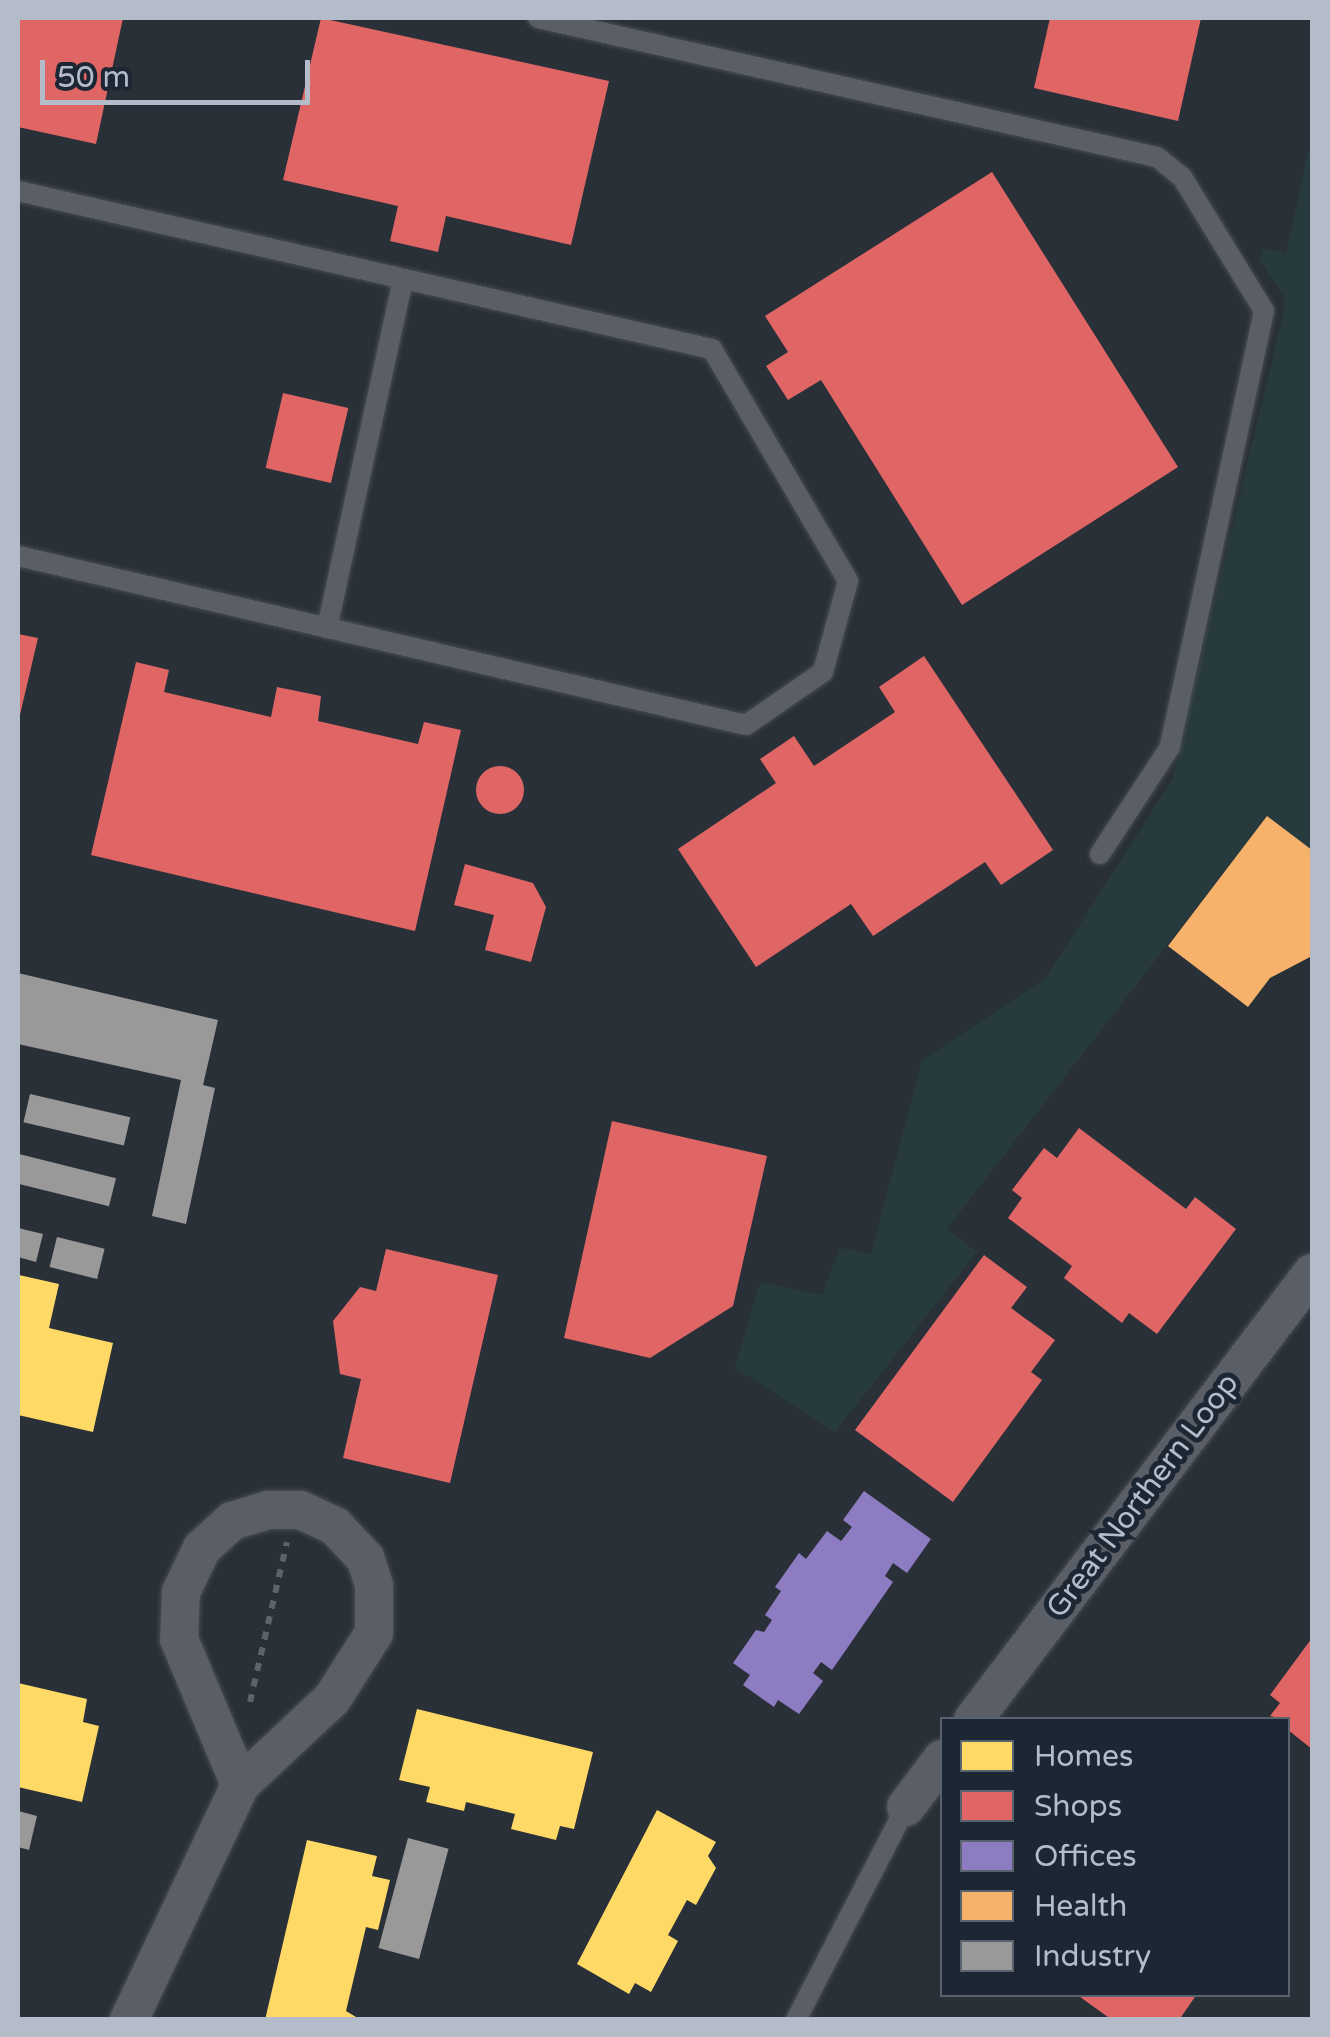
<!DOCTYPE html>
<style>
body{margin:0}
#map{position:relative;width:1330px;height:2037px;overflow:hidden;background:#2a3038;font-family:"Varela Round",sans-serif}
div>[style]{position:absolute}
.green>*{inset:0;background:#273a3e}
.homes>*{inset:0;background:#ffd966}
.shops>*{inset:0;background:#e06666;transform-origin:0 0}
.round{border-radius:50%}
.offices>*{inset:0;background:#8e7cc3}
.health>*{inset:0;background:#f6b26b}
.industry>*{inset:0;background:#999;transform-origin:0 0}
.path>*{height:6px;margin-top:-3px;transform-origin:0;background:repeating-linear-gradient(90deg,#5d636a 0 8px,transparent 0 16px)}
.roads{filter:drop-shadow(0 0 2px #484c53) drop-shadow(0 0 2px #484c53)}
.service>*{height:20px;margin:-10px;padding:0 10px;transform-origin:10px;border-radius:10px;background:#5a5e66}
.minor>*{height:38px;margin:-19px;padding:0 19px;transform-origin:19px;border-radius:19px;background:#5a5e66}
span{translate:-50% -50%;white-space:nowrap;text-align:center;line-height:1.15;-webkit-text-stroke:10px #1d2633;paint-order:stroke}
.street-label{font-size:30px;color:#b4bcc9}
.frame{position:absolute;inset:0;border:20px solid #b4bcc9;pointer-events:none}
.legend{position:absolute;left:940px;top:1717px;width:350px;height:280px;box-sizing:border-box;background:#1d2633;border:2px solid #59626f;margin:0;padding:12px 18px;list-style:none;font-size:30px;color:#b4bcc9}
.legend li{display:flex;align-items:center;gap:20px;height:50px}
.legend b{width:50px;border:2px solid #59626f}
.scale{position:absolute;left:40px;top:60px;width:270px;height:45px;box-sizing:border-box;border:5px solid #b4bcc9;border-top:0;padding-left:12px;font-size:30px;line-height:35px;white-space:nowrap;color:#b4bcc9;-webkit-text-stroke:8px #1d2633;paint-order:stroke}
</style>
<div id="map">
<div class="green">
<div style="clip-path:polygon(1312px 135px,1312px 850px,1267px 816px,947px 1229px,977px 1252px,835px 1432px,735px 1368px,760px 1282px,822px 1295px,840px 1248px,871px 1254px,922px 1060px,1045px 979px,1172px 780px,1284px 310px,1284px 297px,1259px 259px,1263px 248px,1286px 253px)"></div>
</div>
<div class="homes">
<div style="clip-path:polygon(19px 1275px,59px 1284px,49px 1328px,113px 1343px,93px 1432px,18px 1415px)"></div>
<div style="clip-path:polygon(18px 1683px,87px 1699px,83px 1722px,99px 1726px,82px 1802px,18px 1787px)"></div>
<div style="clip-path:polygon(417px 1709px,593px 1752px,574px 1829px,560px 1826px,556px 1840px,511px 1829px,515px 1814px,466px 1802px,464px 1811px,426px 1802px,430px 1787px,399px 1780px)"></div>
<div style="clip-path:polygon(657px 1810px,716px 1842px,708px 1856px,716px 1868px,696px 1905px,687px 1900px,668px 1935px,678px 1941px,651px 1992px,635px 1983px,629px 1994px,577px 1964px)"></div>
<div style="clip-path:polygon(307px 1840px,377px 1856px,372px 1876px,390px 1880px,378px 1930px,366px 1927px,346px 2011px,361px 2020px,265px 2020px)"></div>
</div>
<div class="shops">
<div style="clip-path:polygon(18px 18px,123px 18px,96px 144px,18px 127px)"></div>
<div style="clip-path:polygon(321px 18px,609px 81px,571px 245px,446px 216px,438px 252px,390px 241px,398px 206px,283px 180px)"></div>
<div style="clip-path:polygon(1050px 18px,1201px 18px,1178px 121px,1034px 88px)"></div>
<div style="clip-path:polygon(992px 172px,1178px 467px,962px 605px,821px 380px,788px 400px,766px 366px,788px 352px,765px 316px)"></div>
<div style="left:283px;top:393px;width:67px;height:77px;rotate:13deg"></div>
<div style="clip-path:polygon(18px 634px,38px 638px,19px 719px,18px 719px)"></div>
<div style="clip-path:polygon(924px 656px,1053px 850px,1001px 885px,985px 862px,873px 936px,851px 904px,756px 967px,678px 849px,776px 783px,760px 759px,794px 736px,814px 766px,895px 712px,879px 687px)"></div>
<div style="clip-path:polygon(136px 662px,169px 670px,164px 692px,271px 717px,277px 687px,321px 696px,318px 721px,418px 744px,424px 722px,461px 730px,415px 931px,91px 855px)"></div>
<div class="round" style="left:476px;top:766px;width:48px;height:48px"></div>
<div style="clip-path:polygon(465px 864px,533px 883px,546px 907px,531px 962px,485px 950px,494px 915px,454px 905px)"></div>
<div style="clip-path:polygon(612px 1121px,767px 1156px,733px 1306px,650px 1358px,564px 1338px)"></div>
<div style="clip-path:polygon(1079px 1128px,1186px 1209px,1195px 1197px,1236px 1229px,1157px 1334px,1129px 1313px,1122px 1323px,1064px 1278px,1072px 1266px,1008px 1218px,1022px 1198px,1012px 1190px,1044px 1148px,1057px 1158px)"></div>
<div style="clip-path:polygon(386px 1249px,498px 1275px,450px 1483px,343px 1458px,361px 1379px,340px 1374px,333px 1321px,360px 1287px,376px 1291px)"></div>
<div style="clip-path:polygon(984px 1255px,1027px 1287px,1011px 1308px,1055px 1340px,1031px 1372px,1042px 1380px,953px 1502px,855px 1430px)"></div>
<div style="clip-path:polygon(1312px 1638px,1312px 1749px,1288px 1730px,1288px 1720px,1270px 1716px,1280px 1703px,1270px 1695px)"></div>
<div style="clip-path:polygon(1076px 1994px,1197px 1994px,1179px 2020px,1112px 2020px)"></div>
</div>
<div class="offices">
<div style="clip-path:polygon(864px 1491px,931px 1539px,907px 1573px,893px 1563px,885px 1576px,893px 1582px,832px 1670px,821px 1662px,813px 1673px,823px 1681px,799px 1714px,778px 1700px,774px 1707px,743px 1685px,750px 1675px,733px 1663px,756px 1630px,764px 1632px,772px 1620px,765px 1615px,781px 1591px,775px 1587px,799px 1553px,806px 1559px,827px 1531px,841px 1541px,852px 1527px,843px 1520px)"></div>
</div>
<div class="health">
<div style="clip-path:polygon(1267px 816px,1312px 850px,1312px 956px,1270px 978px,1248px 1007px,1168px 946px)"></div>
</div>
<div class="industry">
<div style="clip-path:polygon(18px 973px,218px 1020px,203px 1085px,215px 1088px,186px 1224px,152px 1216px,181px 1080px,18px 1044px)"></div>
<div style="left:30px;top:1094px;width:103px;height:29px;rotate:13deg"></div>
<div style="left:19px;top:1154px;width:100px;height:29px;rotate:14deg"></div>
<div style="clip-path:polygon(18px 1228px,43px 1234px,36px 1262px,18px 1257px)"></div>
<div style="left:57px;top:1237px;width:49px;height:31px;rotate:14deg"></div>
<div style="clip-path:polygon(18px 1811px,37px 1816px,29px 1850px,18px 1847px)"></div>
<div style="left:408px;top:1838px;width:42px;height:114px;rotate:15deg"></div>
</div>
<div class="path">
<div style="left:250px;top:1702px;width:164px;rotate:-77deg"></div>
</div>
<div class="roads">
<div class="service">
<div style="left:538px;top:18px;width:634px;rotate:12.66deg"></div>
<div style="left:1157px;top:157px;width:32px;rotate:39deg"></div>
<div style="left:1182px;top:177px;width:157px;rotate:58.5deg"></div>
<div style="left:1264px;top:311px;width:446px;rotate:102.2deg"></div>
<div style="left:1170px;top:747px;width:128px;rotate:123.2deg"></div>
<div style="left:18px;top:191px;width:712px;rotate:12.83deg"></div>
<div style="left:712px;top:349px;width:269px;rotate:59.6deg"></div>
<div style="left:848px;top:581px;width:94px;rotate:105.4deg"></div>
<div style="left:823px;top:672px;width:93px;rotate:145.5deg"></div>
<div style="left:746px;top:725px;width:747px;rotate:-166.93deg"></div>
<div style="left:327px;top:628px;width:357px;rotate:-77.7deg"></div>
<div style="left:796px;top:2020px;width:240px;rotate:-62.7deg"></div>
</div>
<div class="minor">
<div style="left:973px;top:1720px;width:561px;rotate:-52.82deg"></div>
<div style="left:906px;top:1807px;width:60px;rotate:-53.1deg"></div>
<div style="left:129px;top:2020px;width:260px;rotate:-64.7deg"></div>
<div style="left:240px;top:1785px;width:126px;rotate:-43.1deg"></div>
<div style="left:332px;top:1699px;width:78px;rotate:-57.5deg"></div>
<div style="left:374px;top:1633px;width:48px;rotate:-90deg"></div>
<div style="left:374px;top:1585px;width:28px;rotate:-108deg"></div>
<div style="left:365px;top:1558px;width:44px;rotate:-133.2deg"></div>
<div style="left:335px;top:1526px;width:38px;rotate:-155deg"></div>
<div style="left:300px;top:1510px;width:32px;rotate:180deg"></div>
<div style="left:268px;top:1510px;width:38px;rotate:163deg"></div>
<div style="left:232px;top:1521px;width:40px;rotate:138deg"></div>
<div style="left:202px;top:1548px;width:49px;rotate:115.5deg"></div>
<div style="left:181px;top:1592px;width:47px;rotate:92.4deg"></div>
<div style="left:179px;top:1639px;width:158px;rotate:67.3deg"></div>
</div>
</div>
<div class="street-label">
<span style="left:1143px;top:1496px;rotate:-53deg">Great Northern Loop</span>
</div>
<div class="frame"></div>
<ul class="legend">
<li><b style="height:28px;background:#ffd966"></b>Homes</li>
<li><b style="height:28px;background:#e06666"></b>Shops</li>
<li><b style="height:28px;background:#8e7cc3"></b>Offices</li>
<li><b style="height:28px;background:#f6b26b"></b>Health</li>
<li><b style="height:28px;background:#999"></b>Industry</li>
</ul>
<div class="scale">50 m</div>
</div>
